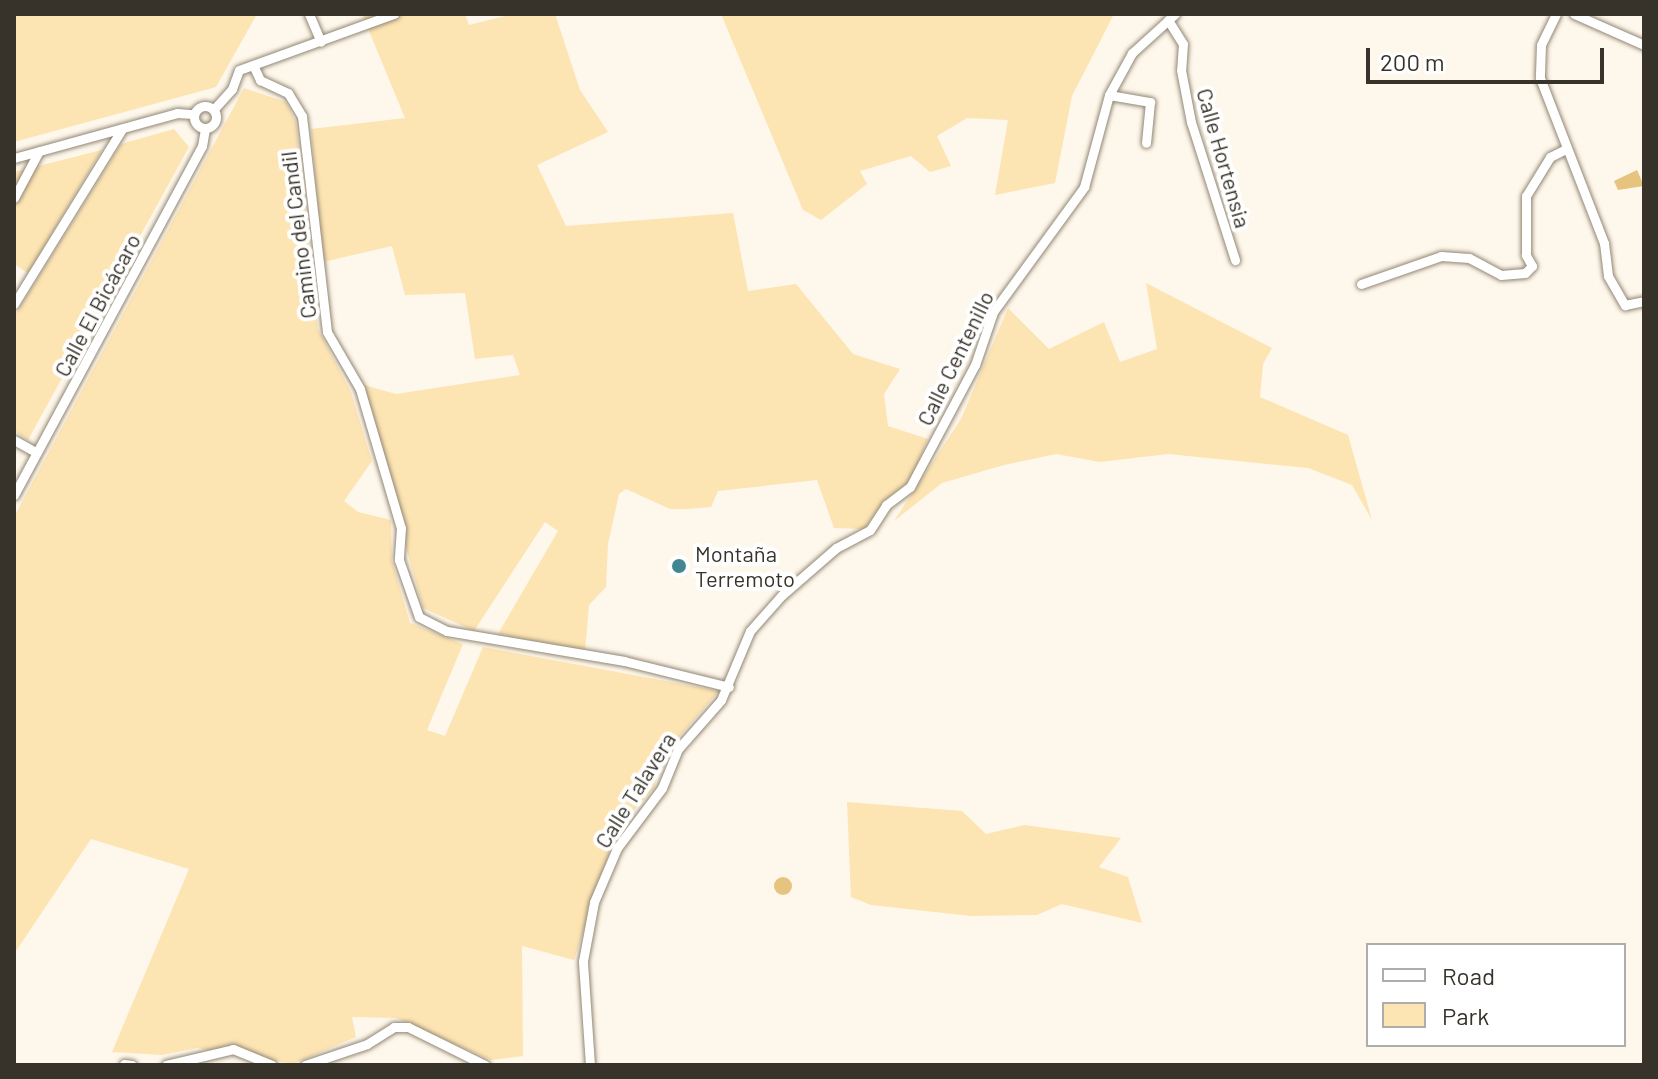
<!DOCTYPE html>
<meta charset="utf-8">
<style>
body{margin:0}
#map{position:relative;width:1658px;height:1079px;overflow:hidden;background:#fef7eb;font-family:Barlow,sans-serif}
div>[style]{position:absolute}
.green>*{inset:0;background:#fde4b3}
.water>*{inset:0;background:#e6c37f}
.round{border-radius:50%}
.roads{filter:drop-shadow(0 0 2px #918774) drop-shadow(0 0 2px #918774)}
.minor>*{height:9px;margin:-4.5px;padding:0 4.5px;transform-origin:4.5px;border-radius:4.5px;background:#fff}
.minor>.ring{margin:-4.5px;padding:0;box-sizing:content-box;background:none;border:9px solid #fff;border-radius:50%}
.dots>*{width:22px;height:22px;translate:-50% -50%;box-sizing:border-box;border:4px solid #fff;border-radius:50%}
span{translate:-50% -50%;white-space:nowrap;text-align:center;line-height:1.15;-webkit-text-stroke:8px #fff;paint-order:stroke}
.street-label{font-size:22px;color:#37332a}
.poi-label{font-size:22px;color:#37332a}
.left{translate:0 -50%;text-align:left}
.frame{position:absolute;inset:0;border:16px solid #37332a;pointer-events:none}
.legend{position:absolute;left:1366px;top:943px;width:260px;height:104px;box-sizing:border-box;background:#fff;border:2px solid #afadaa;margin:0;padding:10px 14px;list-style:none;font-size:24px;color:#37332a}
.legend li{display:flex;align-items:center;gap:16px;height:40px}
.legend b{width:40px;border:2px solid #afadaa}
.scale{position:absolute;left:1366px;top:48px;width:238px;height:36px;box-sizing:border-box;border:4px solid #37332a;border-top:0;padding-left:10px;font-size:24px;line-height:28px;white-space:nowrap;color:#37332a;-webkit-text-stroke:6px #fff;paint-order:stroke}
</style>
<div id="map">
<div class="green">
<div style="clip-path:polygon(14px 14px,257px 14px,216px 87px,14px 142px)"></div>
<div style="clip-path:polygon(362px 14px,465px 14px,469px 25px,513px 14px,555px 14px,580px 90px,608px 132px,537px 165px,566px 226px,733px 213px,748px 291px,796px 284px,853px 354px,900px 369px,884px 394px,888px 426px,928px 439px,911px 480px,884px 501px,864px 529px,834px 528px,817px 480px,718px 491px,711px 507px,687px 509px,670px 509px,626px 489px,619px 494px,608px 544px,606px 587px,589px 605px,585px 652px,498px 634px,558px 531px,545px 522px,474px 631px,423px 608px,360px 384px,396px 394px,520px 375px,513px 355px,475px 359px,465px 293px,405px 295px,392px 246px,323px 262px,311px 129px,405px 118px)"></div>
<div style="clip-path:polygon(721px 14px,1114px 14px,1072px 96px,1055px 183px,995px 195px,1008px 120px,967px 118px,937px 136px,951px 166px,930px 172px,911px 156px,860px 171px,867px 184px,821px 220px,803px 210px)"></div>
<div style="clip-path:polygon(244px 88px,286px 102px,296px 122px,318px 329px,351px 392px,372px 461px,344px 501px,358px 512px,391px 520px,392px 561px,410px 623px,463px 644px,427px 730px,445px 736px,483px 647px,719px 691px,664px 754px,654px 788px,617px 829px,574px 960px,522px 946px,523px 1056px,491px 1060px,396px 1018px,352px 1017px,356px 1037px,293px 1064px,197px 1048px,162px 1055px,112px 1052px,189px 869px,91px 839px,14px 954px,14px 517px)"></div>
<div style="clip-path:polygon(174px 129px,189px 147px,28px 440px,14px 431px,14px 317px,121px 144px)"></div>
<div style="clip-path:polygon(102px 150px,28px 273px,14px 264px,14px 172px)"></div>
<div style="clip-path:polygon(1146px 283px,1272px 348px,1263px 364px,1260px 397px,1348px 435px,1372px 520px,1352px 485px,1308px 468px,1168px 454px,1100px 462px,1056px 454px,1004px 465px,942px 483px,894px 521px,961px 419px,1008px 308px,1049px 349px,1104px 322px,1120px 362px,1157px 349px)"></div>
<div style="clip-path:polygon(847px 802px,962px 811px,986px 834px,1024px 825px,1121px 838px,1099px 867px,1128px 877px,1142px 923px,1062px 904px,1037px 915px,971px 916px,871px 905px,851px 897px)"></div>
</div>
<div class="water">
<div style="clip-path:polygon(1637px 170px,1644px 186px,1618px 190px,1614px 181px)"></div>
<div class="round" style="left:774px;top:877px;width:18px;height:18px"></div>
</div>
<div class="roads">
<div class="minor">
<div style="left:309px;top:14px;width:30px;rotate:67deg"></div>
<div style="left:1556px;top:14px;width:34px;rotate:116deg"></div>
<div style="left:1541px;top:45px;width:33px;rotate:92deg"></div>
<div style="left:1540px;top:78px;width:177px;rotate:68.8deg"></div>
<div style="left:1604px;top:243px;width:33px;rotate:83deg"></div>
<div style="left:1608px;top:276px;width:34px;rotate:60deg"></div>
<div style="left:1625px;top:305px;width:19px;rotate:-12deg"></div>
<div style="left:1574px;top:14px;width:77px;rotate:23.9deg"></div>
<div style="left:1168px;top:20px;width:28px;rotate:58deg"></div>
<div style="left:1183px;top:44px;width:26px;rotate:94deg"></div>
<div style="left:1181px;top:70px;width:53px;rotate:79.1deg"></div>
<div style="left:1191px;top:122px;width:145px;rotate:72.3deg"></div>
<div style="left:253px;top:65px;width:17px;rotate:65deg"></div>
<div style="left:260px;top:80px;width:31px;rotate:25deg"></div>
<div style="left:288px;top:93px;width:27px;rotate:59deg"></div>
<div style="left:302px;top:116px;width:217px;rotate:83.4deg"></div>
<div style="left:327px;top:332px;width:66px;rotate:59.9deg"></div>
<div style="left:360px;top:389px;width:145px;rotate:73.6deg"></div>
<div style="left:401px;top:528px;width:32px;rotate:94deg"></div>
<div style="left:399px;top:560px;width:60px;rotate:70.7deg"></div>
<div style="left:419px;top:617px;width:31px;rotate:27deg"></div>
<div style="left:447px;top:631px;width:180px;rotate:9.6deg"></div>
<div style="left:624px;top:661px;width:108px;rotate:13.9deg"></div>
<div style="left:1109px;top:95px;width:42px;rotate:9.7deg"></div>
<div style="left:1150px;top:102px;width:41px;rotate:95.6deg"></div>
<div class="ring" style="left:194px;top:106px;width:13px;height:13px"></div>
<div style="left:214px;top:109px;width:27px;rotate:-48deg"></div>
<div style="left:232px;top:89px;width:20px;rotate:-70deg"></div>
<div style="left:239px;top:70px;width:165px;rotate:-19.9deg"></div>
<div style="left:14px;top:158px;width:169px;rotate:-15.4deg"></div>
<div style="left:177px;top:113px;width:16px;rotate:4deg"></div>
<div style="left:14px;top:198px;width:53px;rotate:-62deg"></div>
<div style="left:1361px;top:284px;width:85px;rotate:-19.3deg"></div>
<div style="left:1441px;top:256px;width:28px;rotate:4deg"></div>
<div style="left:1469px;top:258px;width:36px;rotate:28deg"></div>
<div style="left:1501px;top:275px;width:24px;rotate:-5deg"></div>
<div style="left:1525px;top:273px;width:10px;rotate:-45deg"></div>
<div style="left:1532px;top:266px;width:13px;rotate:-119deg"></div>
<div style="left:1526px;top:255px;width:59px;rotate:-90deg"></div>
<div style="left:1526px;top:196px;width:46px;rotate:-58.4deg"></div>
<div style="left:1550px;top:157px;width:16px;rotate:-27deg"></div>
<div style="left:14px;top:304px;width:206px;rotate:-58.3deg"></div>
<div style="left:14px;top:440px;width:26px;rotate:29deg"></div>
<div style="left:14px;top:495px;width:396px;rotate:-61.7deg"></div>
<div style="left:202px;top:146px;width:17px;rotate:-80deg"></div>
<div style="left:124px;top:1064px;width:8px;rotate:7deg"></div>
<div style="left:166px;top:1065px;width:69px;rotate:-13.4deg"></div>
<div style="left:233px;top:1049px;width:42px;rotate:22.3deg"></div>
<div style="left:305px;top:1065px;width:65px;rotate:-18.7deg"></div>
<div style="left:367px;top:1044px;width:32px;rotate:-32deg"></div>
<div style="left:394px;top:1027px;width:14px"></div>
<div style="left:408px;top:1027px;width:86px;rotate:26.3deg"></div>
<div style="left:590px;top:1065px;width:104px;rotate:-93.9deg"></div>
<div style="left:583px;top:961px;width:60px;rotate:-79.4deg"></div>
<div style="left:594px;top:902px;width:59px;rotate:-66.9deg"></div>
<div style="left:617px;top:848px;width:75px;rotate:-53.1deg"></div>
<div style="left:662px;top:788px;width:42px;rotate:-67.7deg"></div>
<div style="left:678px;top:749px;width:65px;rotate:-48.7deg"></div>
<div style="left:721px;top:700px;width:75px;rotate:-67.2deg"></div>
<div style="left:750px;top:631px;width:48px;rotate:-48.4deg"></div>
<div style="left:782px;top:595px;width:72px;rotate:-41deg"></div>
<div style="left:836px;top:548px;width:38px;rotate:-28deg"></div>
<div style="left:870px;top:530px;width:30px;rotate:-57deg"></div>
<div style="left:886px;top:505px;width:30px;rotate:-37deg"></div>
<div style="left:910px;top:487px;width:138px;rotate:-62deg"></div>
<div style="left:975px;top:365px;width:56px;rotate:-71.2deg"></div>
<div style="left:993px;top:312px;width:155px;rotate:-53.9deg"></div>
<div style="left:1084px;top:187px;width:95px;rotate:-74.8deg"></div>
<div style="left:1109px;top:95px;width:48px;rotate:-61.3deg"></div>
<div style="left:1132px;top:53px;width:58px;rotate:-42.2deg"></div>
</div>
</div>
<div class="dots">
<div style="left:679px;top:566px;background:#418793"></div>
</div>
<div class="street-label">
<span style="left:1224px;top:158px;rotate:74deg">Calle Hortensia</span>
<span style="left:298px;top:235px;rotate:-97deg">Camino del Candil</span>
<span style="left:97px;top:305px;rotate:-62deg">Calle El Bicácaro</span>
<span style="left:955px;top:358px;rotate:-64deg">Calle Centenillo</span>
<span style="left:635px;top:790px;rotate:-58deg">Calle Talavera</span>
</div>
<div class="poi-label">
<span class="left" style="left:695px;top:566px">Montaña<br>Terremoto</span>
</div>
<div class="frame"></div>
<ul class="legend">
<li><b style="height:10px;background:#fff"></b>Road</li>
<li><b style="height:22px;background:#fde4b3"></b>Park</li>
</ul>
<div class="scale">200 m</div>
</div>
